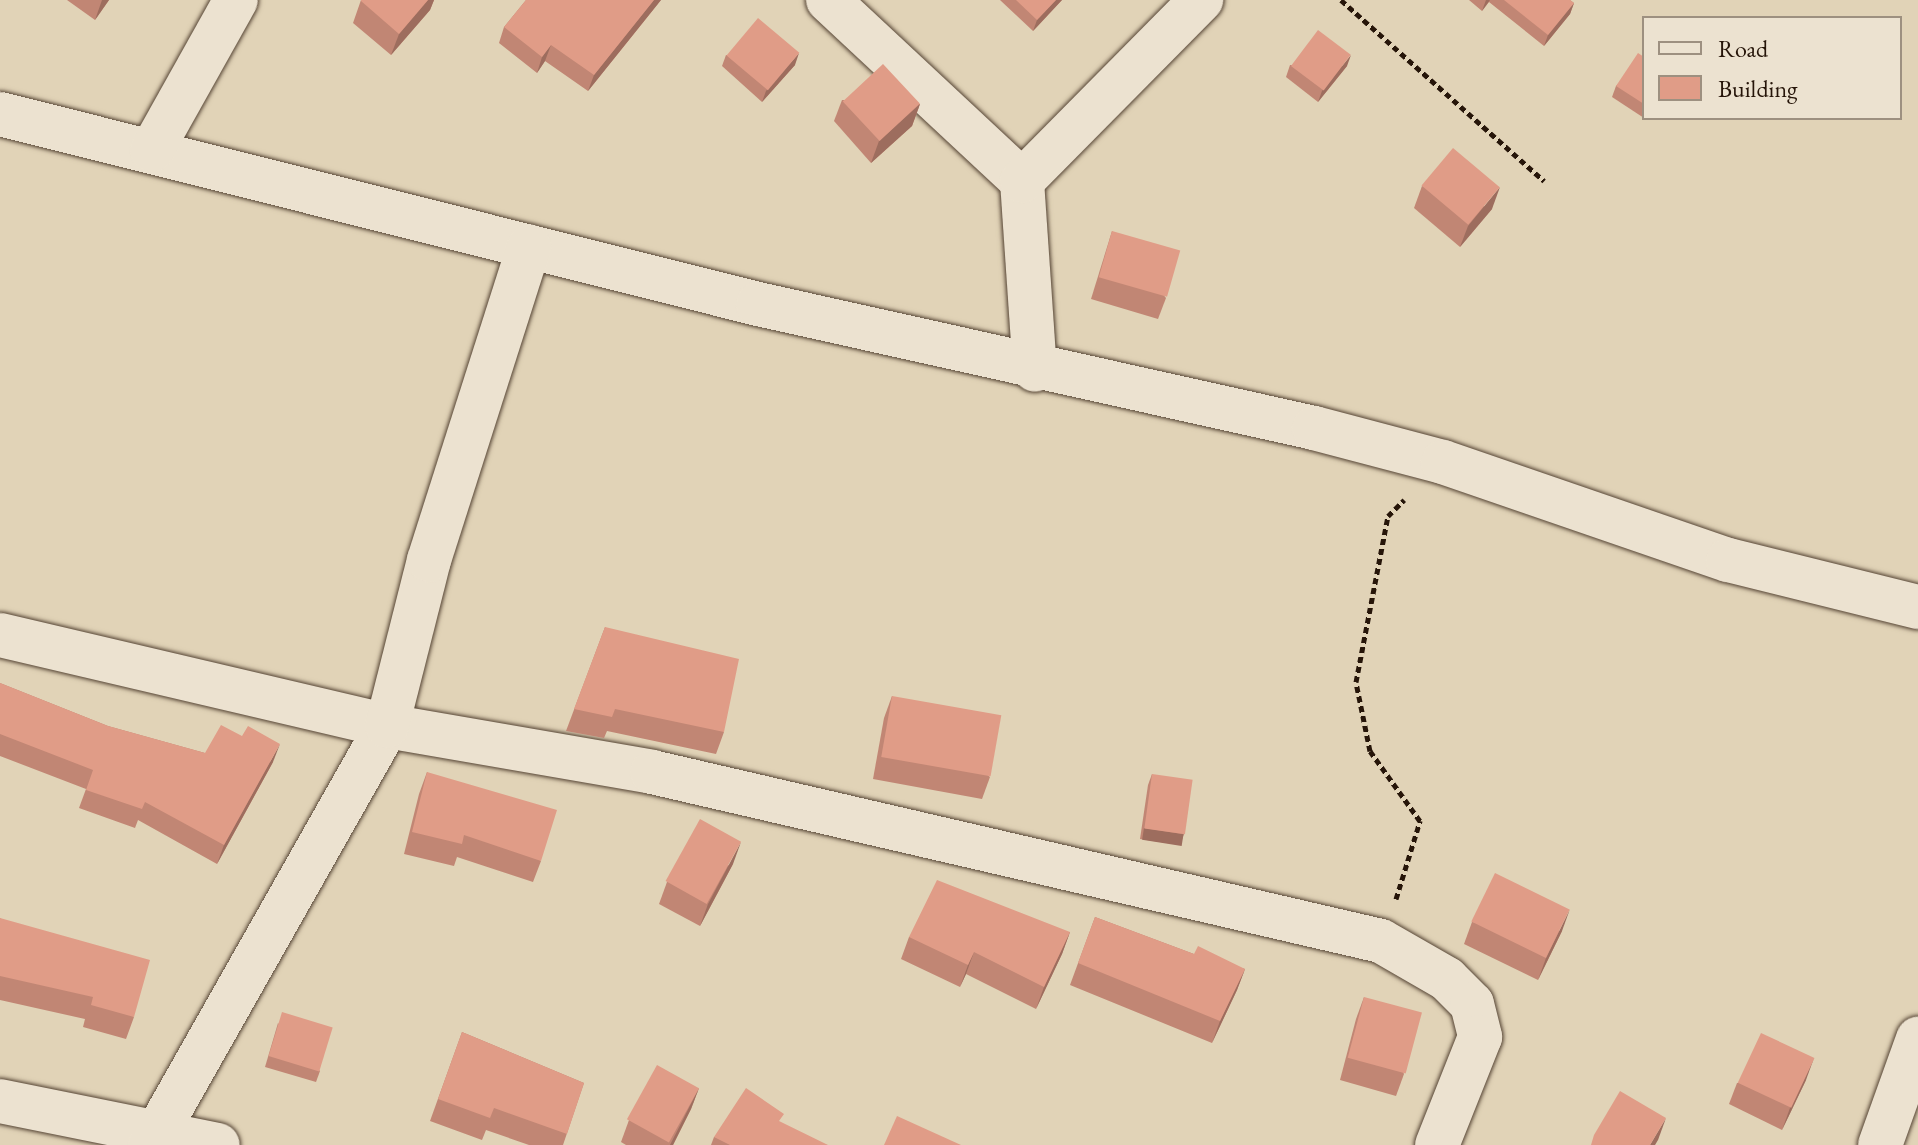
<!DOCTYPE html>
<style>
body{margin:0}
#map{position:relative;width:1918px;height:1145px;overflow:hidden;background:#e1d3b7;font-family:"EB Garamond",serif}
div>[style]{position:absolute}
.path>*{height:5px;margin-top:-2.5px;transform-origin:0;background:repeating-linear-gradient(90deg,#261509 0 6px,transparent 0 10px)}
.roads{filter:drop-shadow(0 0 2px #554434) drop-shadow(0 0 2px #554434)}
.street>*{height:44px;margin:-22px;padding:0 22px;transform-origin:22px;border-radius:22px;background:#ece2d0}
.wall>*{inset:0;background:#c18674}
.shaded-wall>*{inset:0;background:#9d6d5e;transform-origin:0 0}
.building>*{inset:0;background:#e09c87;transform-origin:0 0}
span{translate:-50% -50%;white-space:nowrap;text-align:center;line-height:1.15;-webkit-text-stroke:8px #ece2d0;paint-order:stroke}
.legend{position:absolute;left:1642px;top:16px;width:260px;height:104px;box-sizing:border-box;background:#ece2d0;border:2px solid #9d9080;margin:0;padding:10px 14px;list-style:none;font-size:24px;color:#261509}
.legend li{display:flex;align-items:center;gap:16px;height:40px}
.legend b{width:40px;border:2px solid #9d9080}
</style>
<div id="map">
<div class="path">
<div style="left:1341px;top:0;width:272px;rotate:41.7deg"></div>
<div style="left:1396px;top:899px;width:82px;rotate:-72.9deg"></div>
<div style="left:1420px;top:821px;width:86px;rotate:-125.5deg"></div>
<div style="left:1370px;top:751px;width:70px;rotate:-101.5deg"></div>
<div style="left:1356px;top:682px;width:169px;rotate:-79.1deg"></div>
<div style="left:1388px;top:516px;width:23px;rotate:-45deg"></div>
</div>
<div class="roads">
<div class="street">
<div style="left:828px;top:0;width:265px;rotate:43deg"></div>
<div style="left:1022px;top:181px;width:189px;rotate:86.1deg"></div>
<div style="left:0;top:114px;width:781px;rotate:14.07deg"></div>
<div style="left:758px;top:304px;width:570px;rotate:12.57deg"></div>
<div style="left:1314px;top:428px;width:133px;rotate:14.8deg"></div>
<div style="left:1443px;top:462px;width:301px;rotate:19deg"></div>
<div style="left:1728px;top:560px;width:196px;rotate:13.9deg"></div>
<div style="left:152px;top:150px;width:172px;rotate:-60.8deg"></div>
<div style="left:1022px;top:181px;width:255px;rotate:-45.3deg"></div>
<div style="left:0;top:635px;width:398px;rotate:13.2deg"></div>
<div style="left:387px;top:726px;width:269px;rotate:9.8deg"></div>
<div style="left:652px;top:772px;width:748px;rotate:13.05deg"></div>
<div style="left:1381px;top:941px;width:76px;rotate:29.9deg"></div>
<div style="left:1447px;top:979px;width:35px;rotate:45deg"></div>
<div style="left:1472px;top:1004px;width:34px;rotate:76deg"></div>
<div style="left:1480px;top:1037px;width:116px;rotate:111.7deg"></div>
<div style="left:0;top:1101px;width:222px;rotate:11.4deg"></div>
<div style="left:150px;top:1145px;width:481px;rotate:-60.5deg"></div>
<div style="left:387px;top:726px;width:171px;rotate:-75.8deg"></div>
<div style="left:429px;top:560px;width:329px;rotate:-72.3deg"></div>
<div style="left:1880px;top:1145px;width:113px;rotate:-70.3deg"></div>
</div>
</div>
<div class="wall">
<div style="clip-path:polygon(67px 0,109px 0,95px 20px)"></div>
<div style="clip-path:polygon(361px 0,434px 0,430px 10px,391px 55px,353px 23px)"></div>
<div style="clip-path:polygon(526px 0,661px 0,588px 91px,545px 61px,537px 73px,499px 43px,504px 27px)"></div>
<div style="clip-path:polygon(1000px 0,1062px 0,1033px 31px)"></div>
<div style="clip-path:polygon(1469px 0,1570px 0,1574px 3px,1570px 14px,1544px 46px,1489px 2px,1482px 11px)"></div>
<div style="clip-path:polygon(726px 55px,795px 65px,762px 102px,722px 66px)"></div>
<div style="clip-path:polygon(1644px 57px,1644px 118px,1612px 97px,1616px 86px)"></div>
<div style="clip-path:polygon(1290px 65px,1347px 66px,1318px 102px,1286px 77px)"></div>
<div style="clip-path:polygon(842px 100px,920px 104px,912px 126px,871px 163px,834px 121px)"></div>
<div style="clip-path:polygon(1422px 186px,1492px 209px,1460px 247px,1414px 208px)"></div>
<div style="clip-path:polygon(1112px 231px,1166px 298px,1158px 319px,1091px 299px)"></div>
<div style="clip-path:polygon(605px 627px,724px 732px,716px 754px,607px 731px,604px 738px,566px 731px)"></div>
<div style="clip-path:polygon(0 683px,108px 726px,205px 753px,273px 762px,217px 864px,138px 820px,135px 828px,79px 808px,86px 789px,0 756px)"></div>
<div style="clip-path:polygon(892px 696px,990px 777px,982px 799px,873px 779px,884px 718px)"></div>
<div style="clip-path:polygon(427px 772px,541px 861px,533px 882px,457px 857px,454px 866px,404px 854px,419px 794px)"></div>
<div style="clip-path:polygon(1152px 774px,1184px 834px,1180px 845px,1140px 839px,1148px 785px)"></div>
<div style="clip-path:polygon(733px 864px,700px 926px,659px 904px,667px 882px)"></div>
<div style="clip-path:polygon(1095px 917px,1194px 954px,1245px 969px,1237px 990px,1212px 1043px,1070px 985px)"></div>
<div style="clip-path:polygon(0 918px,134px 1017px,126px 1039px,83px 1027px,85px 1019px,0 1000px)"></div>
<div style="clip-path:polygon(1472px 922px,1562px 931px,1538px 980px,1464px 944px)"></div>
<div style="clip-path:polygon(1070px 932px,1062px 954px,1036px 1009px,966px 974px,960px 987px,901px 959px,909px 937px)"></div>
<div style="clip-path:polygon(1364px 997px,1404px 1074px,1396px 1096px,1340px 1080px,1356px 1019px)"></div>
<div style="clip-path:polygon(278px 1023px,320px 1071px,316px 1082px,265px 1067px)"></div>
<div style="clip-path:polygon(462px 1032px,584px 1083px,563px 1145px,529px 1145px,486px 1130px,482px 1140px,430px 1121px)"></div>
<div style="clip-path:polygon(1806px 1080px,1782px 1130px,1729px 1104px,1737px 1083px)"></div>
<div style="clip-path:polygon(699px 1088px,691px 1109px,673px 1145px,626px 1145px,621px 1142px,629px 1120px)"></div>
<div style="clip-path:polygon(714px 1137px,828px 1145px,711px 1145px)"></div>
</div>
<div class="shaded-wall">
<div style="clip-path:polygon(102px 0,109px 0,95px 20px)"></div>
<div style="clip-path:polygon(428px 0,434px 0,430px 10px,391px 55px,399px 34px)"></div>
<div style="clip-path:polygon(654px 0,661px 0,588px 91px,594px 75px)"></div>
<div style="clip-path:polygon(1056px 0,1062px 0,1033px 31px,1037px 20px)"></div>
<div style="clip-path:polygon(1486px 0,1490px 0,1482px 11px)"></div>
<div style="clip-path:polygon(1574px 3px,1570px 14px,1544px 46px,1548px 35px)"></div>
<div style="clip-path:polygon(551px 45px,545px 61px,537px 73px,542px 57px)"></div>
<div style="clip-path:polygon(799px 53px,795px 65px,762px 102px,766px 91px)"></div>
<div style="clip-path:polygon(1351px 55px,1347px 66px,1318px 102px,1322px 91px)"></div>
<div style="clip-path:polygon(920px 104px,912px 126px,871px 163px,879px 141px)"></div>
<div style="clip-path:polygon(1500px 187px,1492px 209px,1460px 247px,1468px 226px)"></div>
<div style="clip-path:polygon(280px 744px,273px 762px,217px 864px,224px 845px)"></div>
<div style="left:1144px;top:828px;width:40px;height:12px;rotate:9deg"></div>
<div style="clip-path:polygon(741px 842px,733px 864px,700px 926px,708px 904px)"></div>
<div style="clip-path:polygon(1570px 909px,1562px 931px,1538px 980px,1546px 958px)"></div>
<div style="clip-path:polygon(1070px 932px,1062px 954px,1036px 1009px,1044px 987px)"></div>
<div style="clip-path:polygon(974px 952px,966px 974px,960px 987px,968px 965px)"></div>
<div style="clip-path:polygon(1245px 969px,1237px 990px,1212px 1043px,1220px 1021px)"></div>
<div style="clip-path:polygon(1814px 1058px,1806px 1080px,1782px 1130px,1790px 1108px)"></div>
<div style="clip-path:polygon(699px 1088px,691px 1109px,673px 1145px,670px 1145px)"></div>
<div style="clip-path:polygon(1666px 1118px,1658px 1140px,1655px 1145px,1650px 1145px)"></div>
</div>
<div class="building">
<div style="clip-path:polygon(361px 0,428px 0,399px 34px,361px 1px)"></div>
<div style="clip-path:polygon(526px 0,654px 0,594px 75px,551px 45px,542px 57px,504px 27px)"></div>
<div style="clip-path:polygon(1016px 0,1056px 0,1037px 20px)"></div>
<div style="clip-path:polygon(1504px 0,1570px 0,1574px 3px,1548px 35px)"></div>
<div style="left:758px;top:18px;width:54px;height:49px;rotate:40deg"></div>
<div style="left:1318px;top:30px;width:41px;height:45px;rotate:37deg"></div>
<div style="clip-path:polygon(1638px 53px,1644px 57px,1644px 104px,1616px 86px)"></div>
<div style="left:883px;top:64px;width:54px;height:55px;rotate:47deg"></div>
<div style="left:1453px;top:148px;width:61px;height:49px;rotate:40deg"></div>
<div style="left:1112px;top:231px;width:71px;height:48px;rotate:16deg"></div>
<div style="clip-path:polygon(605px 627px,739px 659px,724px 732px,615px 709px,612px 717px,574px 709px)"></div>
<div style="clip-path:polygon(0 683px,108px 726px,205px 753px,221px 725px,242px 736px,248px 726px,280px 744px,224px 845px,145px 802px,142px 809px,86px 790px,93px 770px,0 734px)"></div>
<div style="left:892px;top:696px;width:111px;height:62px;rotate:10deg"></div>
<div style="clip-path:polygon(427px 772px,557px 810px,541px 861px,464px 835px,462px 844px,412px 832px)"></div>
<div style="left:1152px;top:774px;width:41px;height:55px;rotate:8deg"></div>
<div style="left:700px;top:819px;width:47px;height:71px;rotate:29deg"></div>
<div style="left:1495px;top:873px;width:83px;height:54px;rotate:26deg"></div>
<div style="clip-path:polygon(937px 880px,1070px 932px,1044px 987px,974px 952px,968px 965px,909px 937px)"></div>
<div style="clip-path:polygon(1095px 917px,1194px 954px,1198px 946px,1245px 969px,1220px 1021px,1078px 963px)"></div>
<div style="clip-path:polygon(0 918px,150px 960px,134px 1017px,91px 1005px,93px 997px,0 976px)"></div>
<div style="left:1364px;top:997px;width:60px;height:63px;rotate:15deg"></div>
<div style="left:282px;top:1012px;width:53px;height:46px;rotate:17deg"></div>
<div style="clip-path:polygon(462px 1032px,584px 1083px,567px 1134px,494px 1108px,490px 1118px,438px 1099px)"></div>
<div style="left:1761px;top:1033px;width:59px;height:55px;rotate:25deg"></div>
<div style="left:657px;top:1065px;width:48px;height:62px;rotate:29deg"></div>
<div style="clip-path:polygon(746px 1088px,784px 1114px,779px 1121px,828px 1145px,730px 1145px,714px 1137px)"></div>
<div style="clip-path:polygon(1620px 1091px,1666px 1118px,1650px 1145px,1591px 1145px,1594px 1135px)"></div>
<div style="clip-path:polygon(897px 1116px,961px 1145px,884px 1145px)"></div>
</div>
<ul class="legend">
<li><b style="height:10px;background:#ece2d0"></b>Road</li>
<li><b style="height:22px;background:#e09c87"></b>Building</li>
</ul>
</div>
